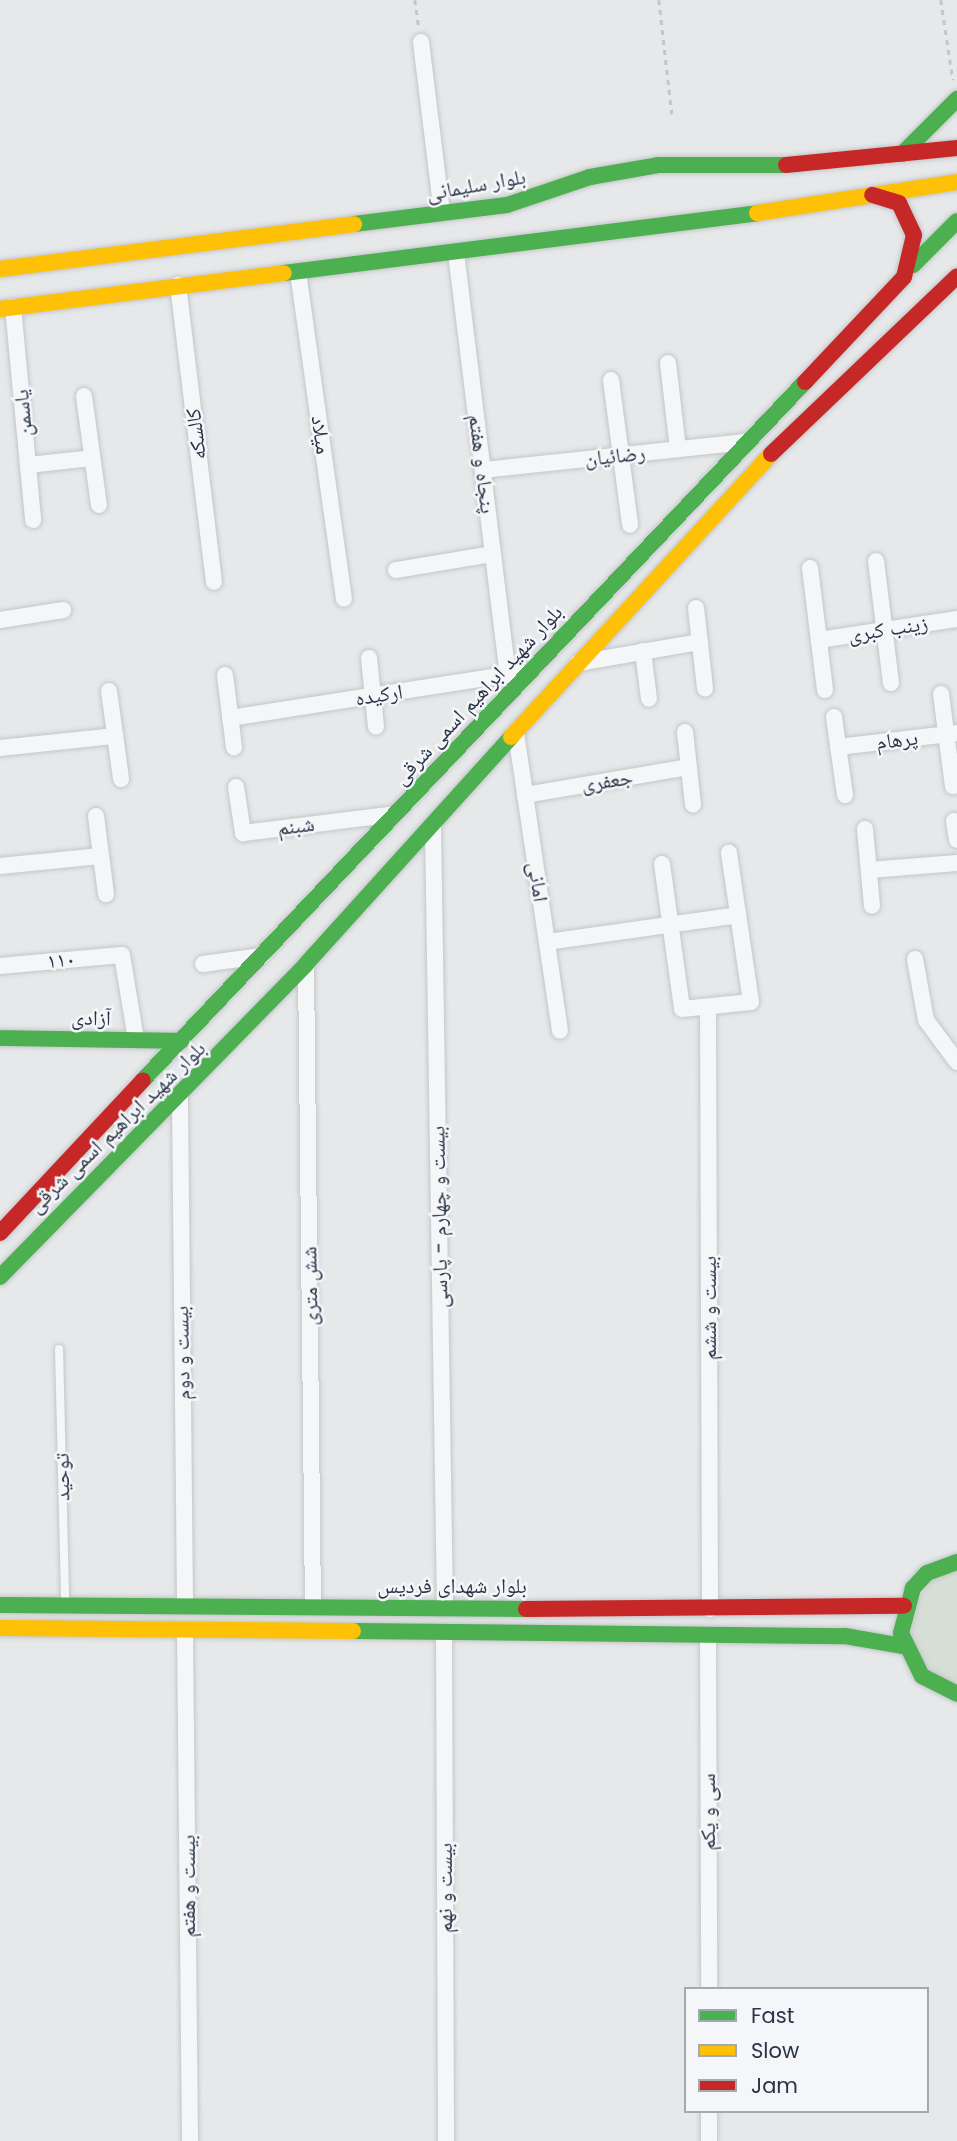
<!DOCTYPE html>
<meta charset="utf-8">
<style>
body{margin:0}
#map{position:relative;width:957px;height:2141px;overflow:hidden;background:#e6e8ea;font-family:Poppins,"Noto Naskh Arabic",sans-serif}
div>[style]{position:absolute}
.green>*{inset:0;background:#d6ded6}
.path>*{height:2.5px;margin-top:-1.25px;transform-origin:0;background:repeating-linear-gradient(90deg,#c5c6ca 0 5px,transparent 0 10px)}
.roads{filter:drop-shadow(0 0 2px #c4c6c8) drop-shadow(0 0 2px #c4c6c8)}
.lane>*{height:8px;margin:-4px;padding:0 4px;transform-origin:4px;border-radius:4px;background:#f5f6f7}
.street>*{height:16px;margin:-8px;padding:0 8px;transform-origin:8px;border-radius:8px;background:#f5f6f7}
.fast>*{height:16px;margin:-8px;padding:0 8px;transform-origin:8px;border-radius:8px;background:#4caf50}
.slow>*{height:16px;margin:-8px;padding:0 8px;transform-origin:8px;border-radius:8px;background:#ffc107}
.jam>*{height:16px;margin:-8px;padding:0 8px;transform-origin:8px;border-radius:8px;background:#c62828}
span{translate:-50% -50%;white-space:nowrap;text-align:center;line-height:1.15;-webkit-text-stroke:5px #f4f6f9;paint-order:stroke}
.street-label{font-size:21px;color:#2b3445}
.legend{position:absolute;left:684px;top:1987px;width:245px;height:126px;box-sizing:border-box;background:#f4f6f9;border:2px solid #a4a8b1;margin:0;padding:9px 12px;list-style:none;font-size:21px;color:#2b3445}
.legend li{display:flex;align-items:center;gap:14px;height:35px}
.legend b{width:35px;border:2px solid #a4a8b1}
</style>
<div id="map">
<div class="green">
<div style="clip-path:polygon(957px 1570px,957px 1686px,938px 1679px,912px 1649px,911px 1611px,932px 1580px)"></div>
</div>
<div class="path">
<div style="left:415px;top:0;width:28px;rotate:82deg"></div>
<div style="left:659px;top:0;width:115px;rotate:83.5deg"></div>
<div style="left:941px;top:0;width:81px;rotate:81.5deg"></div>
</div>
<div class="roads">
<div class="lane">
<div style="left:59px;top:1349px;width:253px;rotate:88.6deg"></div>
</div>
<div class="street">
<div style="left:421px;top:42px;width:172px;rotate:83deg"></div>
<div style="left:456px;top:253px;width:425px;rotate:83deg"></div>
<div style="left:298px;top:272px;width:330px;rotate:82deg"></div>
<div style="left:178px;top:285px;width:299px;rotate:83.1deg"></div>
<div style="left:13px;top:307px;width:214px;rotate:84.6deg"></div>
<div style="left:668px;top:363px;width:87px;rotate:83.4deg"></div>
<div style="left:611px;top:380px;width:146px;rotate:82.5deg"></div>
<div style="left:84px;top:396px;width:110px;rotate:82.2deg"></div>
<div style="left:28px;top:465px;width:64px;rotate:-6.2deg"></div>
<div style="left:483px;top:470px;width:265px;rotate:-6.1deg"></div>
<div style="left:876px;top:561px;width:123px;rotate:83deg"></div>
<div style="left:810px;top:568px;width:123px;rotate:83deg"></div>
<div style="left:396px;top:570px;width:98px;rotate:-9.4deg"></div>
<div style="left:696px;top:608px;width:81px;rotate:83.6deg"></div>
<div style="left:0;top:620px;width:64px;rotate:-9deg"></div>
<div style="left:819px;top:640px;width:140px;rotate:-8.7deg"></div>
<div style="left:643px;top:651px;width:48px;rotate:82.9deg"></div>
<div style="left:369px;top:658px;width:69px;rotate:84.2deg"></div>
<div style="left:578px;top:663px;width:124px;rotate:-9.8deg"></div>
<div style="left:225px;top:675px;width:73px;rotate:82.9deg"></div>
<div style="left:109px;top:691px;width:89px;rotate:82.2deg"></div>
<div style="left:941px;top:694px;width:93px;rotate:82.6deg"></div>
<div style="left:834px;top:717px;width:79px;rotate:82deg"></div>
<div style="left:230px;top:718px;width:292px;rotate:-8.9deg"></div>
<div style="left:685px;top:732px;width:73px;rotate:83.7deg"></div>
<div style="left:516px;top:733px;width:301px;rotate:81.6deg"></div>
<div style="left:838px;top:747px;width:120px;rotate:-6.7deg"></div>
<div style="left:0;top:748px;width:116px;rotate:-6deg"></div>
<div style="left:236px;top:787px;width:47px;rotate:81.3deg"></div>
<div style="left:243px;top:833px;width:153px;rotate:-7.1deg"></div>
<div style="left:525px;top:795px;width:166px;rotate:-9.7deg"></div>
<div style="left:96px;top:816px;width:79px;rotate:82.7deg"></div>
<div style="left:954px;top:821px;width:19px;rotate:81deg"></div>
<div style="left:433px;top:826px;width:781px;rotate:89.12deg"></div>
<div style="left:865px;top:829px;width:77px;rotate:84.8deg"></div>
<div style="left:662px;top:864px;width:146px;rotate:82.1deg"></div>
<div style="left:682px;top:1009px;width:69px;rotate:-5.8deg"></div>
<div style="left:751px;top:1002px;width:151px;rotate:-98.4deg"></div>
<div style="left:0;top:866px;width:101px;rotate:-5.7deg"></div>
<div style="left:869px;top:870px;width:88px;rotate:-4.5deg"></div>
<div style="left:547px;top:942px;width:193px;rotate:-8deg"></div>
<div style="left:915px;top:959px;width:62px;rotate:79.8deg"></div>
<div style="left:926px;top:1020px;width:52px;rotate:53.6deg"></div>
<div style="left:203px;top:964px;width:59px;rotate:-7.9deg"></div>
<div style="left:306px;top:964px;width:643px;rotate:89.38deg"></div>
<div style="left:0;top:966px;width:122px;rotate:-5.2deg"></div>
<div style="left:122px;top:955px;width:86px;rotate:80.6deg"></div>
<div style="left:708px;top:1007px;width:602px;rotate:89.81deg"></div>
<div style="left:180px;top:1099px;width:507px;rotate:89.43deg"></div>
<div style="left:185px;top:1630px;width:511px;rotate:89.44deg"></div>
<div style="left:444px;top:1634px;width:507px;rotate:89.77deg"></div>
<div style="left:708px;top:1636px;width:353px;rotate:89.8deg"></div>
<div style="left:709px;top:2111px;width:30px;rotate:90deg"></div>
</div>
<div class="fast">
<div style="left:902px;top:154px;width:78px;rotate:-45deg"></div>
<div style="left:354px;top:224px;width:154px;rotate:-7.1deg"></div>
<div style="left:507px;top:205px;width:88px;rotate:-18.6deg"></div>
<div style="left:590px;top:177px;width:69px;rotate:-10deg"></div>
<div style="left:658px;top:165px;width:128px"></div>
<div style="left:913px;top:265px;width:62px;rotate:-45deg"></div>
<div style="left:284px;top:273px;width:477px;rotate:-7.2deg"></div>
<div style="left:0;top:1038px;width:181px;rotate:0.9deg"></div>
<div style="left:143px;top:1080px;width:962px;rotate:-46.52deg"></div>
<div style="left:0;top:1277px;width:438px;rotate:-45.6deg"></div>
<div style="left:306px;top:964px;width:306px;rotate:-47.9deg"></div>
<div style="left:957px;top:1562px;width:32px;rotate:160deg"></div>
<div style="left:927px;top:1573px;width:21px;rotate:133deg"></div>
<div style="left:913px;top:1588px;width:47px;rotate:104.9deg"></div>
<div style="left:901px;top:1633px;width:48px;rotate:64deg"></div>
<div style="left:922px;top:1676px;width:39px;rotate:27deg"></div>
<div style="left:0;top:1605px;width:526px;rotate:0.44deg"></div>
<div style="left:353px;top:1631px;width:492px;rotate:0.6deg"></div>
<div style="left:845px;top:1636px;width:59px;rotate:9.8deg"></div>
</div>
<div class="slow">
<div style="left:757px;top:213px;width:202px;rotate:-8.8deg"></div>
<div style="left:0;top:269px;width:357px;rotate:-7.2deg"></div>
<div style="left:0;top:309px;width:286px;rotate:-7.2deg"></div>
<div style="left:511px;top:737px;width:384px;rotate:-47.4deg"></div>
<div style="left:0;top:1628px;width:353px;rotate:0.5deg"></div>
</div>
<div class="jam">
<div style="left:786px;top:165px;width:172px;rotate:-5.7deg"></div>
<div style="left:805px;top:382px;width:144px;rotate:-46.7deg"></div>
<div style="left:904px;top:277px;width:43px;rotate:-76.6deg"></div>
<div style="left:914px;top:235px;width:35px;rotate:-115deg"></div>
<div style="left:899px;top:203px;width:28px;rotate:-163deg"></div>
<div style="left:771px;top:454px;width:257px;rotate:-43.7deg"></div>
<div style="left:0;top:1233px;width:209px;rotate:-46.9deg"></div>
<div style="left:526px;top:1609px;width:378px;rotate:-0.5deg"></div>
</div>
</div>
<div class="street-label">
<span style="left:476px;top:185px;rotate:-10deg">بلوار سلیمانی</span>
<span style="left:23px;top:413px;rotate:-95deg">یاسمن</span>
<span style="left:196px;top:434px;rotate:-97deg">کالسکه</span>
<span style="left:321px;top:435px;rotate:82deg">میلاد</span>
<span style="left:615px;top:456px;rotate:-6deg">رضائیان</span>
<span style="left:482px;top:464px;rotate:83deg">پنجاه و هفتم</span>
<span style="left:888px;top:629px;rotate:-9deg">زینب کبری</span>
<span style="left:379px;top:695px;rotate:-9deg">ارکیده</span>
<span style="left:478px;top:695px;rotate:-47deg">بلوار شهید ابراهیم اسمی شرقی</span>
<span style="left:897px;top:740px;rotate:-7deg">پرهام</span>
<span style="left:607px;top:781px;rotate:-9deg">جعفری</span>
<span style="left:296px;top:826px;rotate:-7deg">شبنم</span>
<span style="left:538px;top:882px;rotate:82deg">امانی</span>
<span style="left:61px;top:960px;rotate:-5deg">۱۱۰</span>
<span style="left:91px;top:1018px;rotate:1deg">آزادی</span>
<span style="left:117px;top:1127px;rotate:-44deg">بلوار شهید ابراهیم اسمی شرقی</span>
<span style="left:439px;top:1217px;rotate:-91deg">بیست و چهارم - پارسی</span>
<span style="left:310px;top:1286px;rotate:-91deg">شش متری</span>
<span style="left:709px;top:1308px;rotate:-90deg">بیست و ششم</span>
<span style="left:182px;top:1353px;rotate:-91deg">بیست و دوم</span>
<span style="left:62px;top:1477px;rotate:-91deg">توحید</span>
<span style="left:452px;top:1586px">بلوار شهدای فردیس</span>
<span style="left:708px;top:1812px;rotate:-90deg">سی و یکم</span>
<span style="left:188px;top:1886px;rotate:-90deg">بیست و هفتم</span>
<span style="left:445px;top:1888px;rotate:-90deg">بیست و نهم</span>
</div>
<ul class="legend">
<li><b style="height:9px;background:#4caf50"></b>Fast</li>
<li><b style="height:9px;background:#ffc107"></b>Slow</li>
<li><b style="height:9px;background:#c62828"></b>Jam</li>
</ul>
</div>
